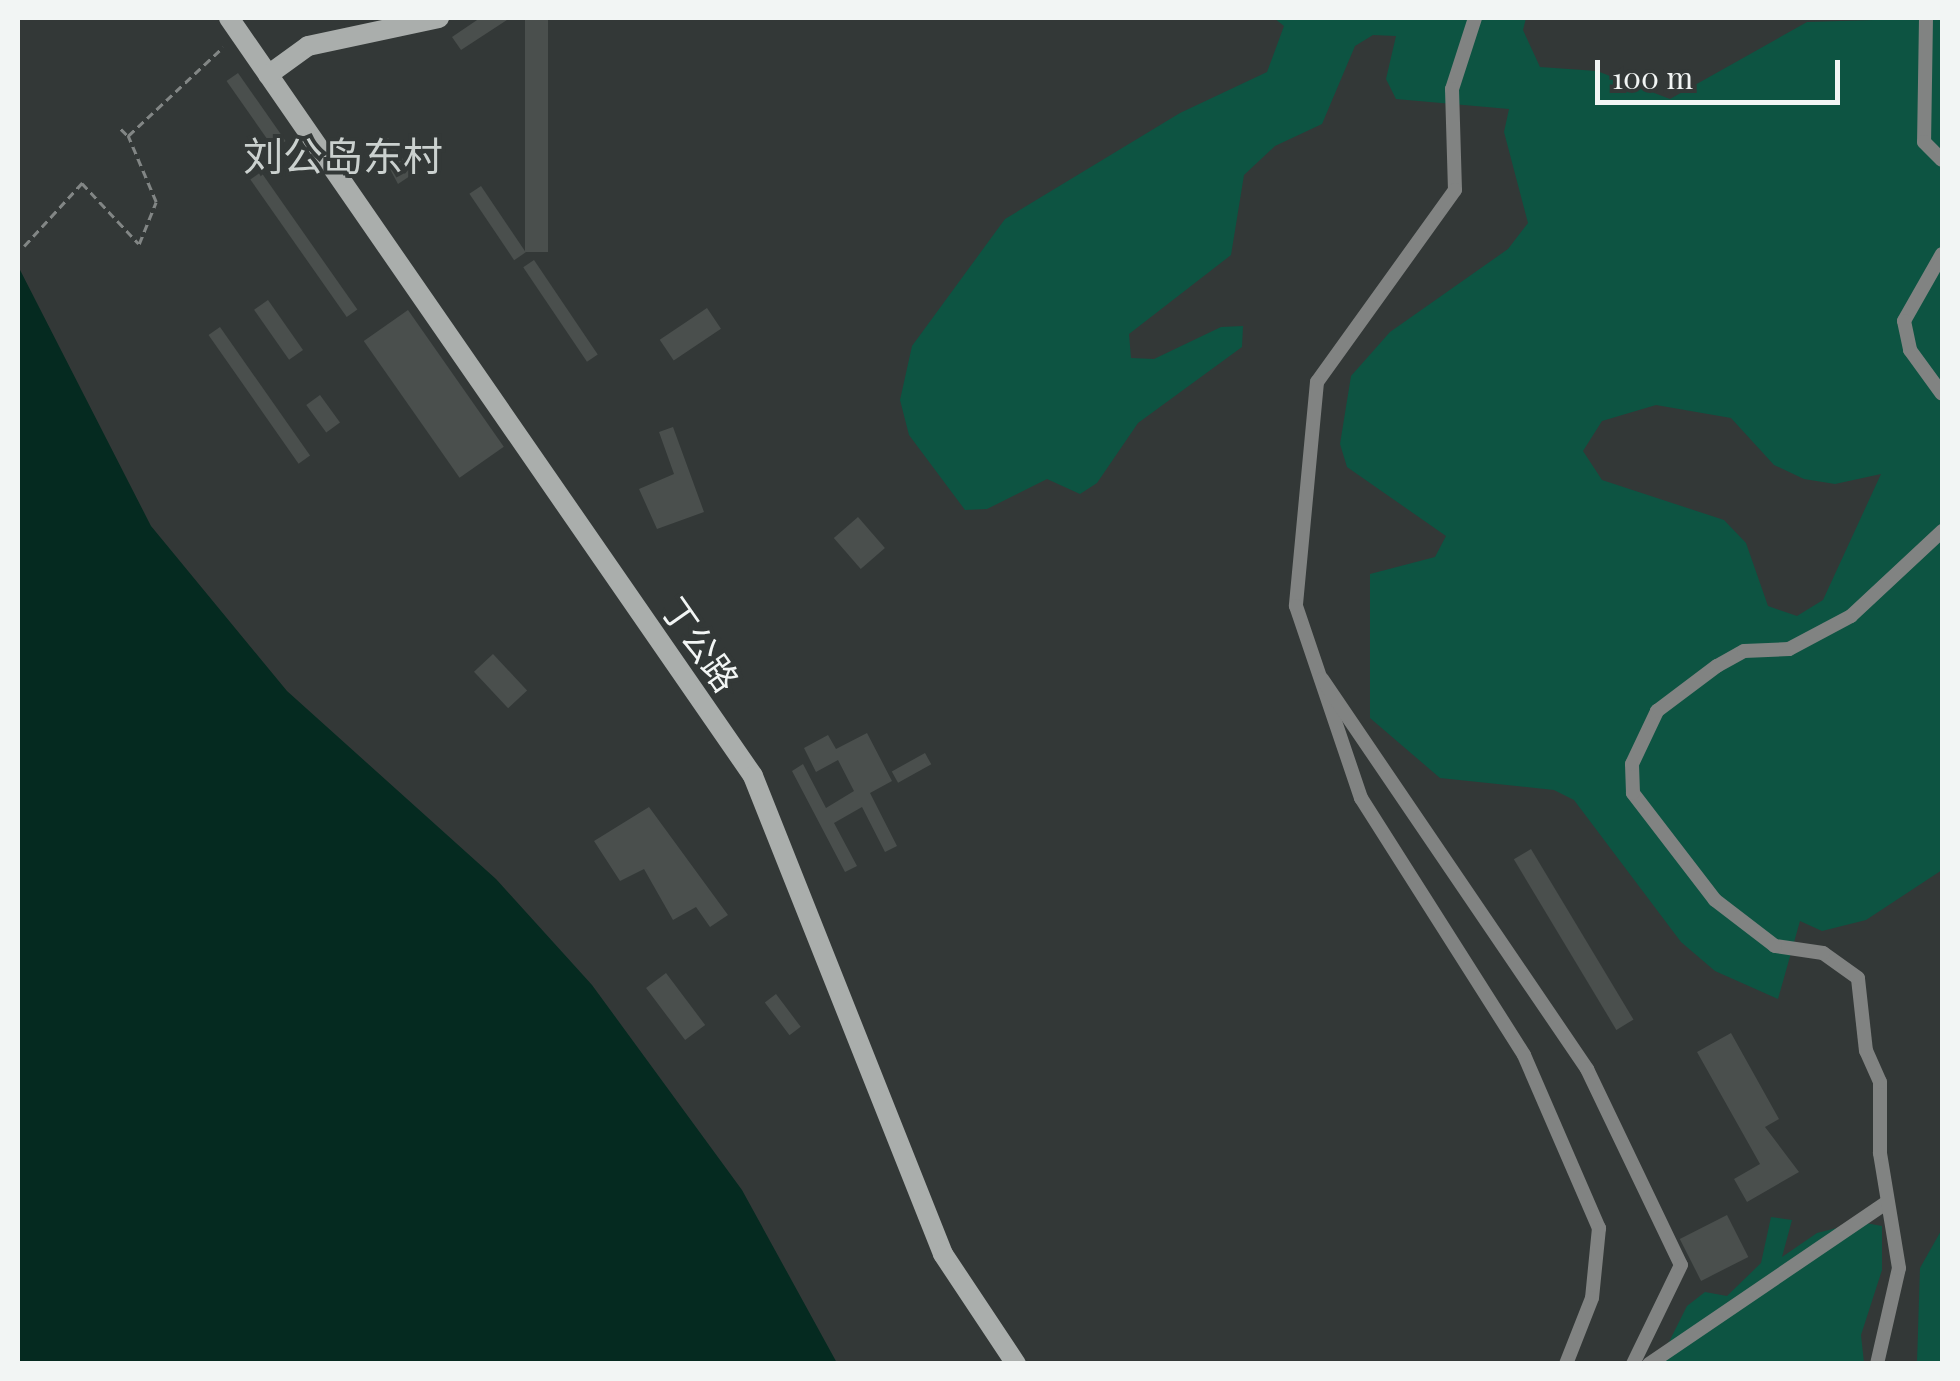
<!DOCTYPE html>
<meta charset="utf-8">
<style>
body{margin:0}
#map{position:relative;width:1960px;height:1381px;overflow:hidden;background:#333837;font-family:"Playfair Display","Noto Sans SC",serif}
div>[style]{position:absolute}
.green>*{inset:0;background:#0d5442}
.water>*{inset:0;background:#052a20}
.building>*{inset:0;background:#4a4f4d;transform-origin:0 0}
.path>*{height:2.5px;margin-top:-1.25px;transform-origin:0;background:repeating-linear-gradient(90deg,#828685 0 8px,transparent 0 13px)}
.street>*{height:14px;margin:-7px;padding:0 7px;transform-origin:7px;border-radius:7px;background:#818382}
.secondary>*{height:20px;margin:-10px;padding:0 10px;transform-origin:10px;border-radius:10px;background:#aaaeac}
span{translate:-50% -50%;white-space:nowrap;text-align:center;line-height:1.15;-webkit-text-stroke:8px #333837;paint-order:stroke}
.street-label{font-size:35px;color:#f2f5f4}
.quarter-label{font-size:40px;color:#cbd1cf}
.frame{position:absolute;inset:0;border:20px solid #f2f5f4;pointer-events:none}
.scale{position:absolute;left:1595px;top:60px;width:245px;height:45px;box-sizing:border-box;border:5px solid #f2f5f4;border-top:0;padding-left:12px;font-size:30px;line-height:35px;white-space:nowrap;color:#f2f5f4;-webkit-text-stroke:8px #333837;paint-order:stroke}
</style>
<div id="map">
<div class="green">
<div style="clip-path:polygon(evenodd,1274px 18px,1526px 18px,1523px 30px,1540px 67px,1597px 71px,1670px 99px,1807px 22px,1942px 18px,1942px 870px,1866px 920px,1822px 931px,1800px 921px,1778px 999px,1715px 971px,1681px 942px,1574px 800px,1554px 790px,1440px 778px,1370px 718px,1370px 574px,1435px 557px,1446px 536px,1347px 467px,1340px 444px,1351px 376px,1390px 332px,1508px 249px,1528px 223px,1504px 132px,1509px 109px,1396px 99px,1386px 79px,1396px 36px,1373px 35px,1355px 46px,1322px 124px,1275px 146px,1244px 175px,1231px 255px,1129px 334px,1131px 358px,1154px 359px,1221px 327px,1243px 326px,1242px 347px,1138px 423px,1097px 483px,1080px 494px,1047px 479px,987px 509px,965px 510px,909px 435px,900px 400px,912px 346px,1005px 219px,1180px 113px,1267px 72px,1284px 26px,1274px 18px,1656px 405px,1731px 418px,1774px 465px,1804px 479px,1835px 484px,1881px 474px,1823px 600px,1797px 616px,1768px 606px,1746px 543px,1724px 520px,1602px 480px,1583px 451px,1602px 421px,1656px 405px)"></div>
<div style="clip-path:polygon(1771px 1217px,1792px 1220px,1782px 1257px,1817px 1233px,1860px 1222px,1882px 1226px,1882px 1270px,1861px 1335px,1864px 1363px,1658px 1364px,1687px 1306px,1705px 1292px,1727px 1296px,1761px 1263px)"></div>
<div style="clip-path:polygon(1942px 1229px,1942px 1363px,1917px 1363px,1920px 1268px)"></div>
</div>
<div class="water">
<div style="clip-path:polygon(18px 266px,151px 526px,287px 691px,496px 879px,592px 985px,742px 1190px,837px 1363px,18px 1363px)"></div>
</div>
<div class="building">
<div style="clip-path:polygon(480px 18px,510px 18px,461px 50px,452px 37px)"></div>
<div style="left:525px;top:18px;width:23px;height:234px"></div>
<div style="left:238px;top:73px;width:83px;height:14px;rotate:55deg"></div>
<div style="clip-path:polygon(388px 138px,413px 174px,398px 184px,377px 145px)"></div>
<div style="left:261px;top:172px;width:168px;height:13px;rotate:55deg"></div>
<div style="left:481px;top:186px;width:80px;height:14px;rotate:56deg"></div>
<div style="left:534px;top:260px;width:114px;height:13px;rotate:56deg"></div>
<div style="left:268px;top:300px;width:61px;height:17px;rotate:55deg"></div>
<div style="left:707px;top:308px;width:25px;height:57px;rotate:56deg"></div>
<div style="left:408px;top:310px;width:167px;height:54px;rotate:55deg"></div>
<div style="left:220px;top:327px;width:157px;height:14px;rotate:55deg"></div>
<div style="left:320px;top:395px;width:34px;height:17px;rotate:54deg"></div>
<div style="clip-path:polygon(673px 427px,704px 512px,657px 529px,639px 489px,674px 474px,659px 432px)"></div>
<div style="left:858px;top:517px;width:41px;height:32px;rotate:49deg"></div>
<div style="left:493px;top:654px;width:50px;height:26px;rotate:47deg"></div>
<div style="clip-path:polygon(867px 733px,892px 781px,870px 793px,897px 846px,885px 852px,862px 807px,834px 823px,857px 866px,845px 872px,792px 771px,803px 764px,826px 808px,854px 791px,838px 760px,816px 772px,804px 748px,828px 735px,836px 749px)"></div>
<div style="left:925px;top:753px;width:13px;height:38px;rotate:61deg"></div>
<div style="clip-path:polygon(649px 807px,728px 915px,710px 927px,696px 907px,673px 920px,644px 869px,620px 881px,594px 841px)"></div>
<div style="left:1531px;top:849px;width:199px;height:20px;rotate:59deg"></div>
<div style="left:666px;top:973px;width:65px;height:25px;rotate:53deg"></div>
<div style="left:776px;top:994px;width:41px;height:14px;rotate:53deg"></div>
<div style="clip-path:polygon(1731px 1033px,1779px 1119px,1765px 1127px,1799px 1172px,1747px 1202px,1734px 1179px,1760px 1164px,1697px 1052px)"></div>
<div style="left:1727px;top:1215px;width:47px;height:53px;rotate:63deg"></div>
</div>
<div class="path">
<div style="left:121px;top:129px;width:10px;rotate:45deg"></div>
<div style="left:128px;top:136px;width:130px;rotate:-43.1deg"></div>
<div style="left:24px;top:246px;width:86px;rotate:-47.4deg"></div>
<div style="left:82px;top:183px;width:83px;rotate:46.9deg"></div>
<div style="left:139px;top:244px;width:45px;rotate:-68deg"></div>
<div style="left:156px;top:202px;width:72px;rotate:-113deg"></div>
</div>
<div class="street">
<div style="left:1475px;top:18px;width:75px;rotate:107.9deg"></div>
<div style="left:1452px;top:89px;width:101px;rotate:88.3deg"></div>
<div style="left:1455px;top:190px;width:236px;rotate:125.7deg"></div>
<div style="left:1317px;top:382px;width:225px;rotate:95.4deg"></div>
<div style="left:1296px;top:606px;width:203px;rotate:71.3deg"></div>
<div style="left:1361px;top:798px;width:304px;rotate:57.6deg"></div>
<div style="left:1524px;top:1055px;width:189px;rotate:66.6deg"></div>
<div style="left:1599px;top:1228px;width:70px;rotate:95.7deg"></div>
<div style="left:1592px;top:1298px;width:71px;rotate:111.5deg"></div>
<div style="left:1926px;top:18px;width:124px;rotate:90.9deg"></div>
<div style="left:1924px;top:142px;width:25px;rotate:45deg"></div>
<div style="left:1942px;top:254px;width:77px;rotate:119.6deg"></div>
<div style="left:1904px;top:321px;width:30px;rotate:78deg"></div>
<div style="left:1910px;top:350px;width:54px;rotate:54deg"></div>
<div style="left:1322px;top:679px;width:472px;rotate:55.8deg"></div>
<div style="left:1587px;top:1069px;width:217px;rotate:64.4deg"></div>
<div style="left:1681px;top:1265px;width:110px;rotate:115.9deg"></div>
<div style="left:1649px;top:1364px;width:288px;rotate:-34.2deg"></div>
<div style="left:1877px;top:1364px;width:98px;rotate:-77.1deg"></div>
<div style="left:1899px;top:1268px;width:117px;rotate:-99.4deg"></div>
<div style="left:1880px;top:1153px;width:71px;rotate:-90deg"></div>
<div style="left:1880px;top:1082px;width:34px;rotate:-114deg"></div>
<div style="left:1866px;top:1051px;width:73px;rotate:-96.3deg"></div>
<div style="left:1858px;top:978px;width:43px;rotate:-144.5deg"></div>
<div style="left:1823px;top:953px;width:49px;rotate:-171.7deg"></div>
<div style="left:1775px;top:946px;width:76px;rotate:-142.5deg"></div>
<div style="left:1715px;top:900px;width:135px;rotate:-127.5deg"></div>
<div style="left:1633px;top:793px;width:29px;rotate:-92deg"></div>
<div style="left:1632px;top:764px;width:59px;rotate:-64.7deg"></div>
<div style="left:1657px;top:711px;width:75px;rotate:-36.9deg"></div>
<div style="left:1717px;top:666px;width:31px;rotate:-29deg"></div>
<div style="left:1744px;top:651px;width:45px;rotate:-2.5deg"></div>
<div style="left:1789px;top:649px;width:70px;rotate:-28deg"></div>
<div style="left:1851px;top:616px;width:125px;rotate:-43deg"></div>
</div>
<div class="secondary">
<div style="left:229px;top:18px;width:921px;rotate:55.34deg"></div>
<div style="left:753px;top:776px;width:514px;rotate:68.32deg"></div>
<div style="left:943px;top:1254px;width:132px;rotate:56.4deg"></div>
<div style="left:268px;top:75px;width:49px;rotate:-35.9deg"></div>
<div style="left:308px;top:46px;width:134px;rotate:-12.1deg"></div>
</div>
<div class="street-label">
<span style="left:701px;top:644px;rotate:55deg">丁公路</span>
</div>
<div class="quarter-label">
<span style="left:343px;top:155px">刘公岛东村</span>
</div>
<div class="frame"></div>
<div class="scale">100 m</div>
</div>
